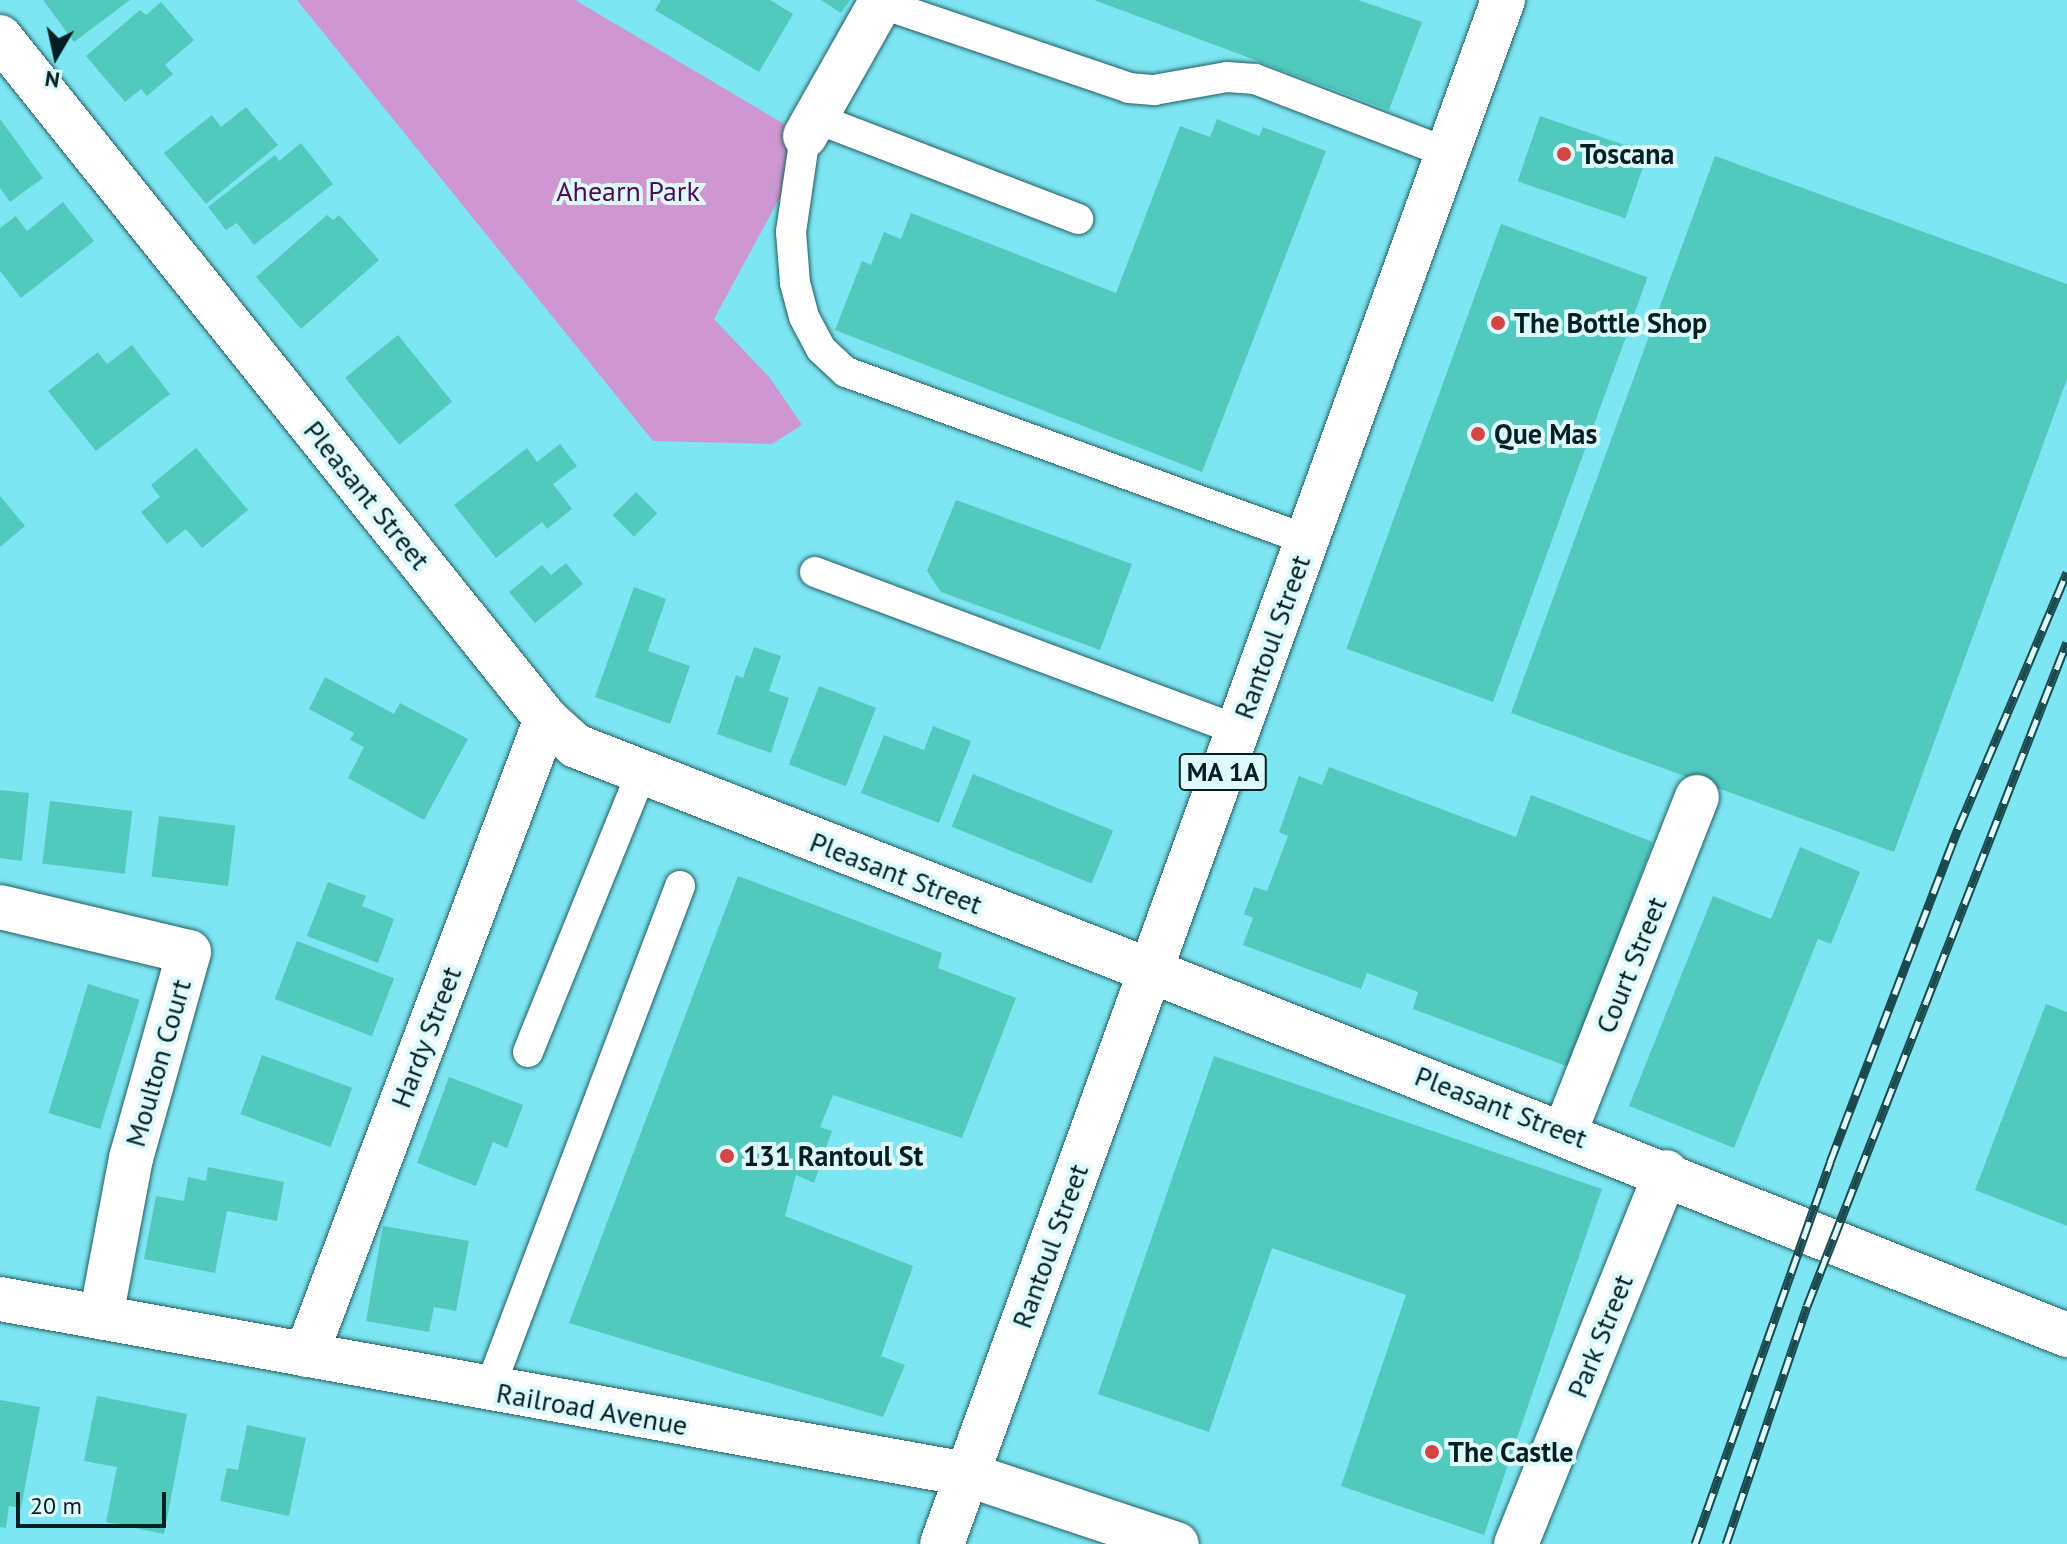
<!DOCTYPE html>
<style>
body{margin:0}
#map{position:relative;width:2067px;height:1544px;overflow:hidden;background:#7de6f2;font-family:"PT Sans",sans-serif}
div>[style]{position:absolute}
.green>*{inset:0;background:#ce97d1}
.building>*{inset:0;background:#51cabd;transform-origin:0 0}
.roads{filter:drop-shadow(0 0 2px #235c62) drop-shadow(0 0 2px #235c62)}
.service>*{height:30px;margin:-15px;padding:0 15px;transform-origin:15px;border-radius:15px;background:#fff}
.minor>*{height:44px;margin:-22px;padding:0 22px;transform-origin:22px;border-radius:22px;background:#fff}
.tertiary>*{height:44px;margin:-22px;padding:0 22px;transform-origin:22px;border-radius:22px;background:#fff}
.trunk>*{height:44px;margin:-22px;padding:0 22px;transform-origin:22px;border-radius:22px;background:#fff}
.rail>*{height:9px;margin-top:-4.5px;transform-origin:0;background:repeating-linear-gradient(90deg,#defafd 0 18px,#1a494e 0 36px);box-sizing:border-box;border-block:2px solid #1a494e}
.dots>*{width:22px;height:22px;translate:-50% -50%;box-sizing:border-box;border:4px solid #defafd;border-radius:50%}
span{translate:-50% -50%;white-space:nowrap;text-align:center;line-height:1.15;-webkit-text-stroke:8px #defafd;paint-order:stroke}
.shield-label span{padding:2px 6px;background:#defafd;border:2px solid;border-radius:6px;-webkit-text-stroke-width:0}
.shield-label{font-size:26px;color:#002023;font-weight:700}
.poi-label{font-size:28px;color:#002023;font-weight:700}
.left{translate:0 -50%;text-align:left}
.park-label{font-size:28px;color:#4f0a55}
.street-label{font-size:28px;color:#002023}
.north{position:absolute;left:16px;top:16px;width:80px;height:80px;-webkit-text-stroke:6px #defafd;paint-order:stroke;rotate:189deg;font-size:22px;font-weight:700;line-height:32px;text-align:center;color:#002023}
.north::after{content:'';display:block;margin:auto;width:28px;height:36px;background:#002023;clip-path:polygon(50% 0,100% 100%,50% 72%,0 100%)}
.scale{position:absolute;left:16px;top:1492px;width:150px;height:36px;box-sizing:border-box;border:4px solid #002023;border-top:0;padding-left:10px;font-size:24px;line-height:28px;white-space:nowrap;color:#002023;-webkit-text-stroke:6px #defafd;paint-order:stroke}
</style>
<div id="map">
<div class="green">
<div style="clip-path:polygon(297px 0,575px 0,811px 140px,714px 319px,770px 378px,802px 425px,772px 444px,653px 441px)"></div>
</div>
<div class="building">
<div style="clip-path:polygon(43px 0,130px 0,74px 42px)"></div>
<div style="clip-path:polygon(661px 0,770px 0,793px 14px,759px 72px,655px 10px)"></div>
<div style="clip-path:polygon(821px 0,850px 0,841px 13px)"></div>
<div style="clip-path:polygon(1094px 0,1358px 0,1422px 22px,1389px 110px)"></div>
<div style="clip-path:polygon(161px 2px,194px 40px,165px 65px,173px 74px,147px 96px,141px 89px,125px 102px,86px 56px,140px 10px,146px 15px)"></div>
<div style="clip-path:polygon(246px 107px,278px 145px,206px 204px,164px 153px,212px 115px,221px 127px)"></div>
<div style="left:1540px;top:116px;width:114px;height:69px;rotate:19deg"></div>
<div style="clip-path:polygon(0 119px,43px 178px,10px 202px,0 188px)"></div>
<div style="clip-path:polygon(1217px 119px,1259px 136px,1263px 127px,1326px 151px,1202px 472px,835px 330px,862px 261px,871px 265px,884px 232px,901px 239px,911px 213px,1116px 293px,1180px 126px,1210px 137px)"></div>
<div style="clip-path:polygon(301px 143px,333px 184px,254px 245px,237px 223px,226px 230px,208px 207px,275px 155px,279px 161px)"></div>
<div style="clip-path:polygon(1715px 156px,2067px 284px,2067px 379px,1894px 852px,1511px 713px)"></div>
<div style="clip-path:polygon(63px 202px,94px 241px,21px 298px,0 271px,0 228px,16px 216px,27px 231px)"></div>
<div style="clip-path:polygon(327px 215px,333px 220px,339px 215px,379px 260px,301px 329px,256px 277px)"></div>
<div style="left:1501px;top:224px;width:156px;height:452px;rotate:20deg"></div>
<div style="left:398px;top:335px;width:86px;height:68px;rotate:51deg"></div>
<div style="clip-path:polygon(132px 345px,170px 394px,96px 451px,48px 391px,98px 352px,107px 364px)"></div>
<div style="clip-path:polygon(560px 444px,577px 466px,553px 484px,572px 509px,547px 529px,542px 522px,496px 558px,454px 505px,527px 448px,537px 462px)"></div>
<div style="clip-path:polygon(196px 448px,248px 510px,202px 548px,186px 529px,167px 544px,141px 512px,160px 497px,151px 485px)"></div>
<div style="left:636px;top:492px;width:30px;height:33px;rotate:45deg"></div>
<div style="clip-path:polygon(0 496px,25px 526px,0 547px)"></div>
<div style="clip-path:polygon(956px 500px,1132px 564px,1100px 650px,941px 592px,927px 571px)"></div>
<div style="clip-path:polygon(566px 563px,583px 584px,535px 623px,509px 592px,542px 565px,551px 575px)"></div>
<div style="clip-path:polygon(634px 587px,666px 599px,648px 651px,690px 666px,670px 724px,595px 697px)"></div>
<div style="clip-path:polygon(754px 647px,781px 656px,769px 691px,789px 698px,771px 753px,717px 734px,736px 675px,743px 678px)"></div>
<div style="clip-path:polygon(325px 677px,394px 714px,400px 703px,468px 739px,424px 820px,348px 778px,364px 747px,350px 740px,354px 733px,309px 709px)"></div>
<div style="left:819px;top:686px;width:61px;height:84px;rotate:21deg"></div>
<div style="clip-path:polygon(933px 726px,971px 741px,939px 823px,861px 793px,884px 735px,924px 750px)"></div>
<div style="clip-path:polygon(1329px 767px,1516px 837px,1531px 795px,1653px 842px,1569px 1067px,1413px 1009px,1418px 992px,1367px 973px,1361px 989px,1243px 945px,1253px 918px,1244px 914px,1254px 887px,1267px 891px,1288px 836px,1279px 832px,1299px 776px,1322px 785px)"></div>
<div style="left:973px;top:774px;width:151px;height:57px;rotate:22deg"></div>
<div style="clip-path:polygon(0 790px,29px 793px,22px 861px,0 858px)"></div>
<div style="left:50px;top:801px;width:83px;height:63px;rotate:7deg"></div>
<div style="left:159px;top:816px;width:77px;height:61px;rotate:7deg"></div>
<div style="clip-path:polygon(1800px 847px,1860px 872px,1831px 944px,1818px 939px,1734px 1148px,1629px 1106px,1713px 896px,1771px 919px)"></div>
<div style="clip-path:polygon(738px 876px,942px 953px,938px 968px,1016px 998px,962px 1138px,833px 1095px,820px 1127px,832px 1131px,814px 1183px,796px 1175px,785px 1216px,913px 1266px,881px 1356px,905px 1365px,883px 1417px,569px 1323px)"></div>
<div style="clip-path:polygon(328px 882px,366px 896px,362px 906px,394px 919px,378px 963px,307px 936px)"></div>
<div style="left:297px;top:941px;width:104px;height:62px;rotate:21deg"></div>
<div style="left:88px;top:984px;width:54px;height:135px;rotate:17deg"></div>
<div style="clip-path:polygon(2046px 1004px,2067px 1012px,2067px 1226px,1975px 1190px)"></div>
<div style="left:262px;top:1055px;width:96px;height:63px;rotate:20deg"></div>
<div style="clip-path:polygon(1214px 1056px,1602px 1189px,1484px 1535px,1341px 1486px,1406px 1295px,1272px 1248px,1209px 1432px,1098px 1394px)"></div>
<div style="clip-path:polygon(449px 1077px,523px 1105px,507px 1148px,493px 1142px,476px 1186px,417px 1163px)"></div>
<div style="clip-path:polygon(208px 1167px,284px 1182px,277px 1221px,227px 1211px,215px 1273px,144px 1259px,156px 1196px,184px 1201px,188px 1177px,206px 1181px)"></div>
<div style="clip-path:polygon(383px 1226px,469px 1241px,456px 1311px,434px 1307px,429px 1332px,366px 1321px)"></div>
<div style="clip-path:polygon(97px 1396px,187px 1414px,164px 1534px,106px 1522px,117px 1467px,84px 1461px)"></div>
<div style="clip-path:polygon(0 1400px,40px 1407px,21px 1508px,9px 1506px,6px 1528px,0 1527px)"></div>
<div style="clip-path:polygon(247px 1425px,306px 1438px,289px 1516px,220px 1501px,227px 1468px,238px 1470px)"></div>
</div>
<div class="roads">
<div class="service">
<div style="left:880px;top:3px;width:263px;rotate:18.8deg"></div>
<div style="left:1129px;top:88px;width:25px;rotate:5deg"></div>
<div style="left:1154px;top:90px;width:74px;rotate:-10.1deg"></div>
<div style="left:1227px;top:77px;width:28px;rotate:4deg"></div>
<div style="left:1255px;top:79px;width:207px;rotate:21deg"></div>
<div style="left:815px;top:118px;width:282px;rotate:21deg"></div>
<div style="left:805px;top:136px;width:97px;rotate:98.3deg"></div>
<div style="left:791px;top:232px;width:51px;rotate:85.5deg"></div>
<div style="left:795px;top:283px;width:35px;rotate:75deg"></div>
<div style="left:804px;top:317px;width:36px;rotate:62deg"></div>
<div style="left:821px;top:349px;width:34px;rotate:43deg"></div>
<div style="left:846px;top:372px;width:492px;rotate:20deg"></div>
<div style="left:815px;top:572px;width:452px;rotate:20.5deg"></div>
<div style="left:528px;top:1052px;width:300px;rotate:-67.9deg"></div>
<div style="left:489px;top:1390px;width:539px;rotate:-69.24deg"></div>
</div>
<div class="minor">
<div style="left:0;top:37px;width:874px;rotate:51.32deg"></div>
<div style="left:546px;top:719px;width:40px;rotate:42deg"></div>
<div style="left:576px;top:746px;width:617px;rotate:21.37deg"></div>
<div style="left:805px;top:136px;width:156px;rotate:-60.5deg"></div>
<div style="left:0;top:907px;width:194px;rotate:13.4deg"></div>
<div style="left:189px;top:952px;width:214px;rotate:105.7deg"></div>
<div style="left:131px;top:1158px;width:162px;rotate:100.7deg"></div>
<div style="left:1565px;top:1132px;width:360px;rotate:-68.5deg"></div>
<div style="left:306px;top:1355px;width:680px;rotate:-69.33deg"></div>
<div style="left:966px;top:1474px;width:222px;rotate:18.4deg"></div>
</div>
<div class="tertiary">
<div style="left:1151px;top:971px;width:986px;rotate:21.67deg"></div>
<div style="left:0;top:1299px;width:982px;rotate:10.27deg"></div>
<div style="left:1516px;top:1544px;width:401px;rotate:-68deg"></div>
</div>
<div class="trunk">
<div style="left:942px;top:1544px;width:1643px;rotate:-70.03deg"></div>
</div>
</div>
<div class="rail">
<div style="left:1695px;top:1544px;width:405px;rotate:-70.5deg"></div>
<div style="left:1830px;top:1162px;width:357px;rotate:-69deg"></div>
<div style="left:1958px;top:829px;width:279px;rotate:-67deg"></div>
<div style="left:1726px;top:1544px;width:251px;rotate:-71.2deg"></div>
<div style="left:1807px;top:1306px;width:713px;rotate:-68.62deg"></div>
</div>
<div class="dots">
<div style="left:1564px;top:154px;background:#d44544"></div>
<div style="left:1498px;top:323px;background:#d44544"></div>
<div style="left:1478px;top:434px;background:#d44544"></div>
<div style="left:727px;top:1156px;background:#d44544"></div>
<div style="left:1432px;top:1452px;background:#d44544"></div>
</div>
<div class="shield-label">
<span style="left:1223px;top:772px">MA 1A</span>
</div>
<div class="poi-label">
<span class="left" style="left:1580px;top:154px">Toscana</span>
<span class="left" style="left:1514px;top:323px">The Bottle Shop</span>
<span class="left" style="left:1494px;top:434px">Que Mas</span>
<span class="left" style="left:743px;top:1156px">131 Rantoul St</span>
<span class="left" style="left:1448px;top:1452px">The Castle</span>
</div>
<div class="park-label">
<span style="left:628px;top:191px">Ahearn Park</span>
</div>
<div class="street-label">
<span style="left:367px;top:495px;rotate:51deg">Pleasant Street</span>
<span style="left:1272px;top:637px;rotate:-70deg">Rantoul Street</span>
<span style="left:896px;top:873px;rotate:21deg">Pleasant Street</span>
<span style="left:1631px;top:965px;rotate:-68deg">Court Street</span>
<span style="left:426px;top:1037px;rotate:-69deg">Hardy Street</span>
<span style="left:158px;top:1063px;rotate:-74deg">Moulton Court</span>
<span style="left:1501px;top:1107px;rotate:21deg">Pleasant Street</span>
<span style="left:1050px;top:1246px;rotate:-70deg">Rantoul Street</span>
<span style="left:1600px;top:1336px;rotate:-68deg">Park Street</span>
<span style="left:592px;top:1409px;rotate:10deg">Railroad Avenue</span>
</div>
<div class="north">N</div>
<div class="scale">20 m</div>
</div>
